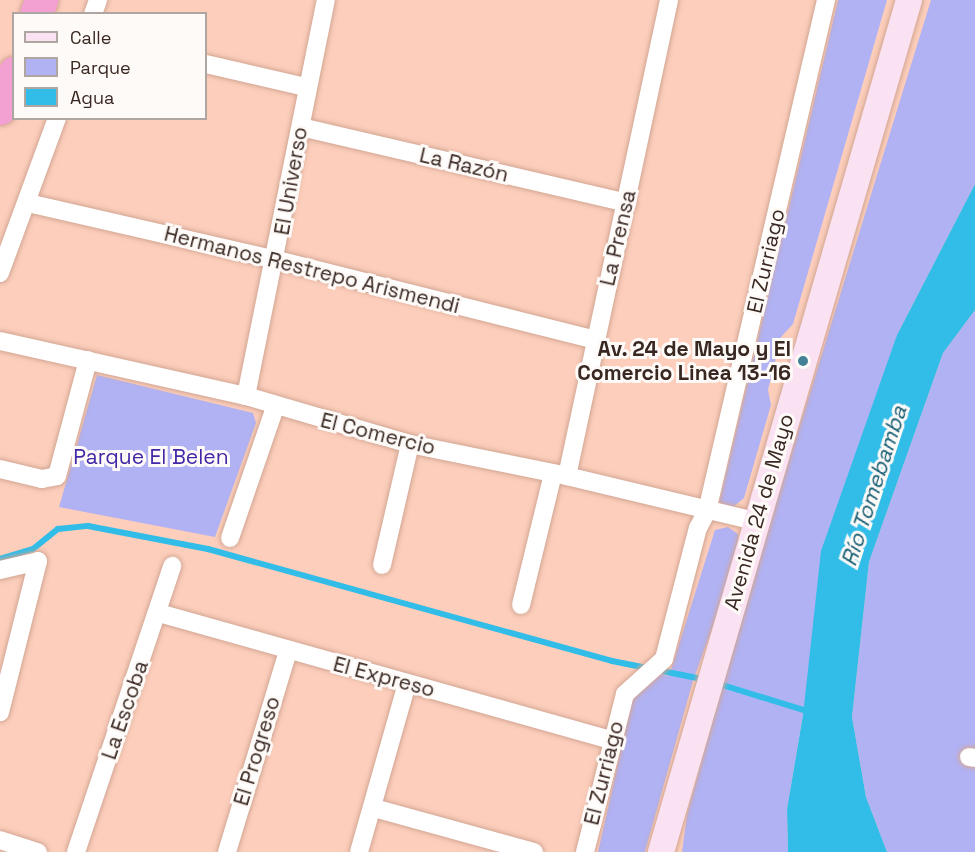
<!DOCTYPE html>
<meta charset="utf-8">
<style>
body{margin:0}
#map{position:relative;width:975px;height:852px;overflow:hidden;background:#fccebb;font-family:"Space Grotesk",sans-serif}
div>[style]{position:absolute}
.green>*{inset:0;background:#b1b2f3}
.water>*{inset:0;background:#32bde8}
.stream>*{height:6px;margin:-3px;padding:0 3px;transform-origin:3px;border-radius:3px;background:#32bde8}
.roads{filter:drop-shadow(0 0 2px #d2a694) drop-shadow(0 0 2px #d2a694)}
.street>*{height:18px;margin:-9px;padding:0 9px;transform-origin:9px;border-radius:9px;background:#fff}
.secondary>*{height:26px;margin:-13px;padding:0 13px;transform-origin:13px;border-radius:13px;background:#fbe2f2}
.highway>*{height:33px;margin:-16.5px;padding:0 16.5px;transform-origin:16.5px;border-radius:16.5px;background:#f3a0d2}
.dots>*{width:16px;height:16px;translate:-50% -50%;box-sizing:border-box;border:3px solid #fefaf8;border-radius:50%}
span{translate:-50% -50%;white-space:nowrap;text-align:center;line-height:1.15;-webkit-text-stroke:6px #fefaf8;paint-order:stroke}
.street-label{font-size:21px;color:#392821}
.poi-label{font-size:21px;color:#392821;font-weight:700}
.right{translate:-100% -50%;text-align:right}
.park-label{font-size:21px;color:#4327a7}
.water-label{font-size:22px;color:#155d73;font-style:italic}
.legend{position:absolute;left:12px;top:12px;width:195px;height:108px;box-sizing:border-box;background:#fefaf8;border:2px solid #afa6a2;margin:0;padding:8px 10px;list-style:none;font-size:18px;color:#392821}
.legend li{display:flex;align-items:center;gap:12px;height:30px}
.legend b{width:30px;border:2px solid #afa6a2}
</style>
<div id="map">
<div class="green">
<div style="clip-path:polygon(838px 0,887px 0,793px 324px,781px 337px,768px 390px,771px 405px,744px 498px,733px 507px,719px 503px)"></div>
<div style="clip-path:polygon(931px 0,975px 0,975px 184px,897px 335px,803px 715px,787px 809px,788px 852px,682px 852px,687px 815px,735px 636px)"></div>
<div style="clip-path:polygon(975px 310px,975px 852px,887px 852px,866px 797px,852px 717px,869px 562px,943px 353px)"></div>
<div style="clip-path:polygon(97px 375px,253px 413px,256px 423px,215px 537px,59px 507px)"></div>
<div style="clip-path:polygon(728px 527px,738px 534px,739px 555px,693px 681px,645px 852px,598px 852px,639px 670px,669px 676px,715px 530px)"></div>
</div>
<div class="water">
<div style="clip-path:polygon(975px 184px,975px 310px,943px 353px,869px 562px,852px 717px,866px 797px,887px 852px,788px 852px,787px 809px,803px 715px,821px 551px,897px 335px)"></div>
</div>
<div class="stream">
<div style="left:0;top:559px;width:34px;rotate:-17deg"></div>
<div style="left:33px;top:549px;width:32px;rotate:-39deg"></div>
<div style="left:58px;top:529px;width:30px;rotate:-6deg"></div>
<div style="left:88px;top:526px;width:122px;rotate:10.9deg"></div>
<div style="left:208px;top:549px;width:419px;rotate:15.5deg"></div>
<div style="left:612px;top:661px;width:97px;rotate:11.3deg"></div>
<div style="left:716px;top:683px;width:98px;rotate:17.1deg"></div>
</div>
<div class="roads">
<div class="street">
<div style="left:93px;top:14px;width:15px;rotate:-70deg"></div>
<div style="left:206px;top:64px;width:103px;rotate:13deg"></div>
<div style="left:301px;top:127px;width:335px;rotate:13.1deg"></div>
<div style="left:28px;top:203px;width:255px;rotate:12.9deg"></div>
<div style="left:277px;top:260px;width:329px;rotate:14.1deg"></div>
<div style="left:0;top:273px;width:165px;rotate:-69.8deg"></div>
<div style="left:0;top:341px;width:252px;rotate:12.6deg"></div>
<div style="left:246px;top:396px;width:171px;rotate:16.3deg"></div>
<div style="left:410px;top:444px;width:160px;rotate:11.5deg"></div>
<div style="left:567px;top:476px;width:196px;rotate:13.5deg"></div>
<div style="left:246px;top:396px;width:404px;rotate:-78.6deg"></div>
<div style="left:0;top:469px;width:43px;rotate:13.4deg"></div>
<div style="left:42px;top:479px;width:15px;rotate:-11deg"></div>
<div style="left:57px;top:476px;width:120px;rotate:-75deg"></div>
<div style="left:567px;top:476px;width:487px;rotate:-77.9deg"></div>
<div style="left:230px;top:538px;width:139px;rotate:-71deg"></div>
<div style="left:382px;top:565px;width:124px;rotate:-77deg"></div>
<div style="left:0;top:570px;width:39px;rotate:-13deg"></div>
<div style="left:38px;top:561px;width:156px;rotate:104.1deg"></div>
<div style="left:521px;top:605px;width:135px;rotate:-76.3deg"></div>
<div style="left:159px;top:613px;width:470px;rotate:15.7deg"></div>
<div style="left:969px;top:757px;width:6px;rotate:9deg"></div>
<div style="left:374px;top:808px;width:166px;rotate:15.4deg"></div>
<div style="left:0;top:840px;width:40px;rotate:18deg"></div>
<div style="left:76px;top:852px;width:302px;rotate:-71.4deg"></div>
<div style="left:227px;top:852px;width:210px;rotate:-73.1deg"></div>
<div style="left:359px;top:852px;width:175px;rotate:-74.1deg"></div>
<div style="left:585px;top:852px;width:163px;rotate:-75.8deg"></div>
<div style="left:625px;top:694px;width:52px;rotate:-41.9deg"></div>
<div style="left:664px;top:659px;width:135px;rotate:-75.5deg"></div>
<div style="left:698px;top:528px;width:19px;rotate:-62deg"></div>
<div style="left:707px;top:511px;width:525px;rotate:-76.89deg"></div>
</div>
<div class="secondary">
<div style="left:661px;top:852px;width:887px;rotate:-73.77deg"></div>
</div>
<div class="highway">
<div style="left:36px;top:14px;width:15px;rotate:-70deg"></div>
<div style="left:0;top:108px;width:38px;rotate:-68deg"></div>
</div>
</div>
<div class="dots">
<div style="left:803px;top:361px;background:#448197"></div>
</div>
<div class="street-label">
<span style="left:464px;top:165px;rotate:13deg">La Razón</span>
<span style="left:291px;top:181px;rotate:-80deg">El Universo</span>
<span style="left:618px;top:238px;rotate:-77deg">La Prensa</span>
<span style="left:766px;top:261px;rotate:-77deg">El Zurriago</span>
<span style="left:312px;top:270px;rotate:14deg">Hermanos Restrepo Arismendi</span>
<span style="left:378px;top:434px;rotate:14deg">El Comercio</span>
<span style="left:759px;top:512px;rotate:-74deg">Avenida 24 de Mayo</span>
<span style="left:384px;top:677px;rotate:15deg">El Expreso</span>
<span style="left:125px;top:710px;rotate:-71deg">La Escoba</span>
<span style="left:257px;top:751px;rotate:-73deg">El Progreso</span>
<span style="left:604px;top:773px;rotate:-76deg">El Zurriago</span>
</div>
<div class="poi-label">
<span class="right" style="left:791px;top:361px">Av. 24 de Mayo y El<br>Comercio Linea 13-16</span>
</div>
<div class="park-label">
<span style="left:151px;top:457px">Parque El Belen</span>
</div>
<div class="water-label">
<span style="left:874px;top:486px;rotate:-72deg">Río Tomebamba</span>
</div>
<ul class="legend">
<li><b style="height:8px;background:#fbe2f2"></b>Calle</li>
<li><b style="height:16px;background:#b1b2f3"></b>Parque</li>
<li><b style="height:16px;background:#32bde8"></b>Agua</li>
</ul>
</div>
